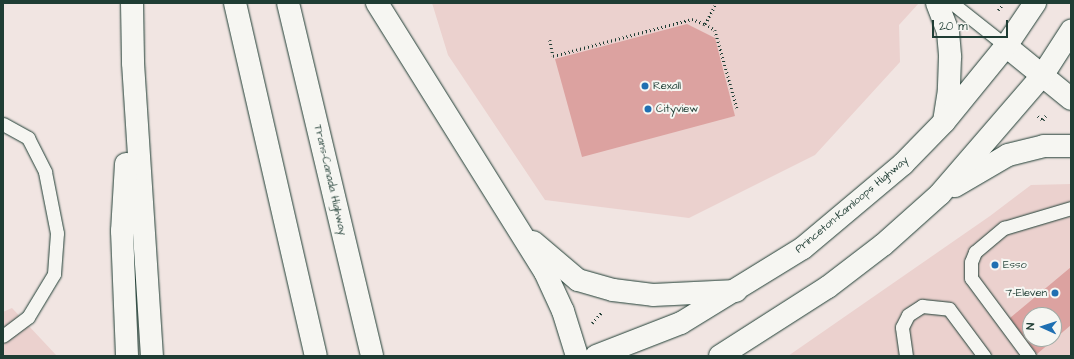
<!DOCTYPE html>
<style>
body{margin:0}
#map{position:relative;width:1074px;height:359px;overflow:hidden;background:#f1e5e2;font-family:"Architects Daughter",sans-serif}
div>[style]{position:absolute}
.built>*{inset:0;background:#ebd1ce}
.building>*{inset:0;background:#dca2a0}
.path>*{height:2.5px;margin-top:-1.25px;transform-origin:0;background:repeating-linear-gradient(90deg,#1f3d34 0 1px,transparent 0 4px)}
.roads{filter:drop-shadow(0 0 1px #1f3d34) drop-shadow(0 0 1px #1f3d34)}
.lane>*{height:13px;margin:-6.5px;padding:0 6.5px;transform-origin:6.5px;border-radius:6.5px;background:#f6f6f2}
.secondary>*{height:22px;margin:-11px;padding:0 11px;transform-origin:11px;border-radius:11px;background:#f6f6f2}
.primary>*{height:22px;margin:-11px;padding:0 11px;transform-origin:11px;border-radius:11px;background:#f6f6f2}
.highway>*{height:22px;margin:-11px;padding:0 11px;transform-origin:11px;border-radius:11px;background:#f6f6f2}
.dots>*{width:11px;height:11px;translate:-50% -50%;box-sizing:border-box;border:2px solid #f6f6f2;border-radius:50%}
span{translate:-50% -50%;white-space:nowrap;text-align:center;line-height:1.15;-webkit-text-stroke:4px #f6f6f2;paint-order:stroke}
.poi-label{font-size:11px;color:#1f3d34}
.left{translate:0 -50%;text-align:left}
.right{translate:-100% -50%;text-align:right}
.street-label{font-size:11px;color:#1f3d34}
.frame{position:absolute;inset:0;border:4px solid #1f3d34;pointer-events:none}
.north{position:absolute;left:1022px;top:307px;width:40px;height:40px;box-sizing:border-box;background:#f6f6f2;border:1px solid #a0aca6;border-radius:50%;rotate:273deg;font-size:11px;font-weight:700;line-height:16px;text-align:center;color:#1f3d34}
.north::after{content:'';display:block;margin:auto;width:14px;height:18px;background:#1f6fb2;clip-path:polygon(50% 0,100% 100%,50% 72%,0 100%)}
.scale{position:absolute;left:932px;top:20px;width:76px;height:18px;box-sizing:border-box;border:2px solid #1f3d34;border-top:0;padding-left:5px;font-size:12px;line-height:14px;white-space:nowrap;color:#1f3d34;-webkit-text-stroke:3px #f6f6f2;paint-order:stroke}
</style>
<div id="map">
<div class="built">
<div style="clip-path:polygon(432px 3px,919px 3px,899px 25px,900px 62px,815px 155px,689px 218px,545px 200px,448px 55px)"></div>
<div style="clip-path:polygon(evenodd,1071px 184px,1071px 356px,788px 356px,990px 216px,1031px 185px,1071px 184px,1030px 315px,1054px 315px,1054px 339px,1030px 339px,1030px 315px)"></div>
<div style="clip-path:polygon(12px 308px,57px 356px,3px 356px,3px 312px)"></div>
</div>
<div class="building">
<div style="clip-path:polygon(687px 24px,715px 38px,735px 116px,582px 157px,555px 59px)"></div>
<div style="clip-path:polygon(evenodd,1071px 267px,1071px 325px,1037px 354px,1010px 318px,1071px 267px,1030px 315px,1054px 315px,1054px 339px,1030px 339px,1030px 315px)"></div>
</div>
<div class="path">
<div style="left:998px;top:10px;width:6px;rotate:-51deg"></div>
<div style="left:705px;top:24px;width:24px;rotate:-62deg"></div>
<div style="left:550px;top:40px;width:16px;rotate:79deg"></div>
<div style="left:553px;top:56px;width:144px;rotate:-14.9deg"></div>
<div style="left:692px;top:19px;width:14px;rotate:21deg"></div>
<div style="left:705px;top:24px;width:12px;rotate:31deg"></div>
<div style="left:715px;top:30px;width:81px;rotate:74.2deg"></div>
<div style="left:1038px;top:116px;width:6px;rotate:39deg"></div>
<div style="left:1043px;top:120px;width:6px;rotate:-59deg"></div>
<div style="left:592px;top:323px;width:15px;rotate:-48deg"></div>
</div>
<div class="roads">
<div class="lane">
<div style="left:952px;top:3px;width:69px;rotate:38.5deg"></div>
<div style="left:3px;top:124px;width:29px;rotate:29deg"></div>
<div style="left:28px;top:138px;width:38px;rotate:63deg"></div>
<div style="left:45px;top:172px;width:62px;rotate:78.9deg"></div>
<div style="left:57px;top:233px;width:41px;rotate:94.2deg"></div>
<div style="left:54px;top:274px;width:50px;rotate:121.2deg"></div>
<div style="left:28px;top:317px;width:31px;rotate:143deg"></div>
<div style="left:906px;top:356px;width:29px;rotate:-98deg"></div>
<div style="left:902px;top:327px;width:13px;rotate:-63deg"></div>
<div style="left:908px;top:315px;width:17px;rotate:-33deg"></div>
<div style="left:922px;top:306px;width:27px;rotate:6deg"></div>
<div style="left:949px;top:309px;width:59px;rotate:53.3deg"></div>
<div style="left:1029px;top:356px;width:97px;rotate:-126.6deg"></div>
<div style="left:971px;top:278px;width:16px;rotate:-90deg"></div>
<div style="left:971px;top:262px;width:11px;rotate:-68deg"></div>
<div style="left:975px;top:252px;width:38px;rotate:-40deg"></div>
<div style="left:1004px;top:228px;width:70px;rotate:-16.6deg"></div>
</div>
<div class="secondary">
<div style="left:1006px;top:46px;width:84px;rotate:39.2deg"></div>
</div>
<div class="primary">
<div style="left:937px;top:3px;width:31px;rotate:69deg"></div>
<div style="left:948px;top:32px;width:25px;rotate:85deg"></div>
<div style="left:950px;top:57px;width:33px;rotate:92deg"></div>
<div style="left:949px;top:90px;width:31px;rotate:99deg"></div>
<div style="left:955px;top:186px;width:61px;rotate:-30.3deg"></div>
<div style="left:1008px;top:155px;width:37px;rotate:-14deg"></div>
<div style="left:1044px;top:146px;width:27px"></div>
<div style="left:596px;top:356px;width:91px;rotate:-21.2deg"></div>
<div style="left:681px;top:323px;width:143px;rotate:-31.6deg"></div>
<div style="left:803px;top:248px;width:131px;rotate:-40deg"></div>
<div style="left:903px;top:164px;width:59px;rotate:-45.7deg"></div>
<div style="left:944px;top:122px;width:98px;rotate:-50.8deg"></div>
<div style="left:1006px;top:46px;width:52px;rotate:-56deg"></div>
<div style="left:720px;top:356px;width:128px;rotate:-32.6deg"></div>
<div style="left:828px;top:287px;width:69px;rotate:-37.4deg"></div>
<div style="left:883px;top:245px;width:76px;rotate:-41.8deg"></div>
<div style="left:940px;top:194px;width:156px;rotate:-49.2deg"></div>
<div style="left:1042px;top:76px;width:54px;rotate:-57.2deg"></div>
</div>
<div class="highway">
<div style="left:132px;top:3px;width:60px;rotate:89deg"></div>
<div style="left:133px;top:63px;width:294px;rotate:86.3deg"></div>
<div style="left:235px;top:3px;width:362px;rotate:77.1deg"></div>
<div style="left:288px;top:3px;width:363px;rotate:76.6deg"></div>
<div style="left:377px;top:3px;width:317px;rotate:58deg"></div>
<div style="left:545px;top:272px;width:43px;rotate:65.2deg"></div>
<div style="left:563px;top:311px;width:47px;rotate:72.7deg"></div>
<div style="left:126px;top:164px;width:67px;rotate:93.4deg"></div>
<div style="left:122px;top:231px;width:125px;rotate:87.7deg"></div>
<div style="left:533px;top:242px;width:59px;rotate:40.2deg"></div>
<div style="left:578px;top:280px;width:36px;rotate:16deg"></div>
<div style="left:613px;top:290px;width:40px;rotate:7.1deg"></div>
<div style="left:653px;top:295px;width:83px;rotate:-2.8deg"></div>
</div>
</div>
<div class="dots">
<div style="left:645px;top:86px;background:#1f6fb2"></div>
<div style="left:648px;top:109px;background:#1f6fb2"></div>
<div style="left:995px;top:265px;background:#1f6fb2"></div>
<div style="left:1055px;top:293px;background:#1f6fb2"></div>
</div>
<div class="poi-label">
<span class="left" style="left:653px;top:86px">Rexall</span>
<span class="left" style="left:656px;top:109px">Cityview</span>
<span class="left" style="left:1003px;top:265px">Esso</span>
<span class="right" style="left:1047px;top:293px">7-Eleven</span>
</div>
<div class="street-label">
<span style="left:330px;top:180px;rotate:77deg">Trans-Canada Highway</span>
<span style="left:852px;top:205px;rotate:-40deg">Princeton-Kamloops Highway</span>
</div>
<div class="frame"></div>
<div class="north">N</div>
<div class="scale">20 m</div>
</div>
